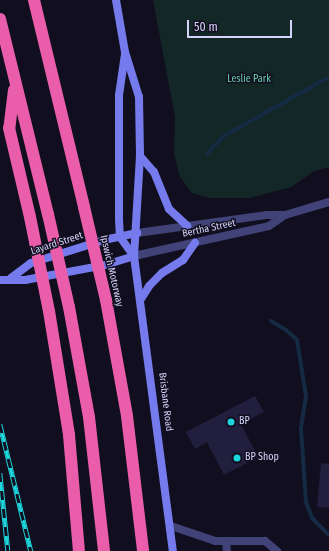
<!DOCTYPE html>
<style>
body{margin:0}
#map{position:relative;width:329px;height:551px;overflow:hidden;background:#110f1f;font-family:"Fira Sans Condensed",sans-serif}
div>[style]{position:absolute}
.green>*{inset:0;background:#132826}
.stream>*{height:4px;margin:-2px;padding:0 2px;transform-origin:2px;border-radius:2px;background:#152a43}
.building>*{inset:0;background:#221e3d}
.service>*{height:8px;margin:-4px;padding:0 4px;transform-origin:4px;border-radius:4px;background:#404278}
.tertiary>*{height:8px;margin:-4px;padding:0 4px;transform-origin:4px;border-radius:4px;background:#404278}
.secondary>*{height:8px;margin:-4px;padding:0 4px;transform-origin:4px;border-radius:4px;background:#757bed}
.motorway>*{height:12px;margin:-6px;padding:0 6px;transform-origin:6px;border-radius:6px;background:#ea5daa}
.rail>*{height:4.5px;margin-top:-2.25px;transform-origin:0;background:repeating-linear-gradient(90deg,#110f1f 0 9px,#1cd6dc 0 18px);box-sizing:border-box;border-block:1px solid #1cd6dc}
.motorway-bridge>*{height:12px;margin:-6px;padding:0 6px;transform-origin:6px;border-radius:6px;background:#ea5daa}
.dots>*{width:11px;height:11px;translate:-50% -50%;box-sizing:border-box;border:2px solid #110f1f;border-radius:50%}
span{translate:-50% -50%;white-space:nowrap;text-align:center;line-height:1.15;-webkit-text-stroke:3px #110f1f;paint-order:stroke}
.park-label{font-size:10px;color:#68d0af}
.street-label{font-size:10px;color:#d4d2f9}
.poi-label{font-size:10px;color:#d4d2f9}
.left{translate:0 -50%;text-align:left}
.scale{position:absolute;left:187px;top:20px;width:105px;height:18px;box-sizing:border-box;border:2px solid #d4d2f9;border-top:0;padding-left:5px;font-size:12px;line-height:14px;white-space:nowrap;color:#d4d2f9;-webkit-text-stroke:3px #110f1f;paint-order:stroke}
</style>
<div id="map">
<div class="green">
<div style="clip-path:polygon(153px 0,329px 0,329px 167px,314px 171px,291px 187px,250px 198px,209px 198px,192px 193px,180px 177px,174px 154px,175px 117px)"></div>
</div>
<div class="stream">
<div style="left:207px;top:154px;width:25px;rotate:-47deg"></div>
<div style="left:224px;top:136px;width:120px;rotate:-29.3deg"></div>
<div style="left:271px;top:321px;width:17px;rotate:31deg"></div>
<div style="left:286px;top:330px;width:15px;rotate:42deg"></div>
<div style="left:297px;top:340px;width:57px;rotate:80.9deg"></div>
<div style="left:306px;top:396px;width:33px;rotate:99deg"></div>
<div style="left:301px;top:429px;width:73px;rotate:86.1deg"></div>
<div style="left:306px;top:502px;width:17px;rotate:69deg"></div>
<div style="left:312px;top:518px;width:24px;rotate:45deg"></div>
</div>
<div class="building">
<div style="clip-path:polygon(255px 396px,264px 412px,241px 424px,258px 457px,224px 475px,207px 442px,195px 449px,186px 432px)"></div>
<div style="clip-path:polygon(321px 463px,329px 464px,329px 508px,317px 507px)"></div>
</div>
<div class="service">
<div style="left:171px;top:526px;width:46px;rotate:18.8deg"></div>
<div style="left:215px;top:541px;width:50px"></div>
<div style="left:265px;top:541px;width:16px;rotate:40deg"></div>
<div style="left:226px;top:542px;width:9px;rotate:84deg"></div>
</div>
<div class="tertiary">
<div style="left:137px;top:233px;width:130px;rotate:-7.9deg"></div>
<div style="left:266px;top:215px;width:19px"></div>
<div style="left:285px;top:215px;width:46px;rotate:-16.5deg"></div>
<div style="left:134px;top:256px;width:138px;rotate:-12.5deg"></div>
<div style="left:269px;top:226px;width:19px;rotate:-35deg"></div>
</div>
<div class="secondary">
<div style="left:116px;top:0;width:53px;rotate:80.2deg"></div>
<div style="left:125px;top:52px;width:47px;rotate:72.7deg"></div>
<div style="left:139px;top:97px;width:59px;rotate:89deg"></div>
<div style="left:140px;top:156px;width:100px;rotate:93.4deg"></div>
<div style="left:134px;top:256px;width:298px;rotate:82.5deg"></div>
<div style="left:125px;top:54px;width:41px;rotate:98.3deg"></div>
<div style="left:119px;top:95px;width:124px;rotate:90deg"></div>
<div style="left:119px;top:219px;width:18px;rotate:87deg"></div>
<div style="left:120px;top:237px;width:24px;rotate:54deg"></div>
<div style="left:140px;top:156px;width:21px;rotate:49deg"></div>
<div style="left:154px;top:172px;width:40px;rotate:68deg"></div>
<div style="left:169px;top:209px;width:25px;rotate:43deg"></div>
<div style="left:11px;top:278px;width:25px;rotate:-37deg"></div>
<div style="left:31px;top:263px;width:77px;rotate:-17.5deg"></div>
<div style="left:104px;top:240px;width:34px;rotate:-12deg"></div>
<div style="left:0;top:280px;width:25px"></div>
<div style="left:25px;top:280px;width:81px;rotate:-10.6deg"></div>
<div style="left:105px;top:265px;width:30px;rotate:-17deg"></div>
<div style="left:141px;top:299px;width:15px;rotate:-58deg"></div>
<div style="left:149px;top:286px;width:18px;rotate:-45deg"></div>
<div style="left:162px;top:273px;width:25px;rotate:-32deg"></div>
<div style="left:183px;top:260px;width:21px;rotate:-55deg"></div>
</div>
<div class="motorway">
<div style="left:34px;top:0;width:213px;rotate:76.4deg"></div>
<div style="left:0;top:19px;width:201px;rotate:76.2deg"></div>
<div style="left:14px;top:90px;width:38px;rotate:97deg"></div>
<div style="left:9px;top:128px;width:91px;rotate:76.7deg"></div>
<div style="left:106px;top:300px;width:118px;rotate:79.7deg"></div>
<div style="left:127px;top:416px;width:136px;rotate:83.2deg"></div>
<div style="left:69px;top:307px;width:112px;rotate:79.7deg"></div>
<div style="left:89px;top:417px;width:135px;rotate:83.6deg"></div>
<div style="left:49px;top:311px;width:126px;rotate:80.8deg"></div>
<div style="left:69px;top:435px;width:116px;rotate:85.1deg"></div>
</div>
<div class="rail">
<div style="left:0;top:424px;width:131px;rotate:76.3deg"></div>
<div style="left:0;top:473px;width:78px;rotate:84.1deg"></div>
</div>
<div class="motorway-bridge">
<div style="left:84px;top:207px;width:96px;rotate:76.7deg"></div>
<div style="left:48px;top:214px;width:95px;rotate:77.3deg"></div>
<div style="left:30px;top:217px;width:96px;rotate:78.6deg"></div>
</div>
<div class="dots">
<div style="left:231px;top:422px;background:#1cd6dc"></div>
<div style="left:237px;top:458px;background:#1cd6dc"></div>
</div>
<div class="park-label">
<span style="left:249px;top:80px">Leslie Park</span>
</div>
<div class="street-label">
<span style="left:209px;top:229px;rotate:-12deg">Bertha Street</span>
<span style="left:57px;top:244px;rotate:-18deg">Layard Street</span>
<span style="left:111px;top:271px;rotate:77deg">Ipswich Motorway</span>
<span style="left:165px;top:402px;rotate:83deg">Brisbane Road</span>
</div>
<div class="poi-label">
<span class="left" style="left:239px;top:422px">BP</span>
<span class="left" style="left:245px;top:458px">BP Shop</span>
</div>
<div class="scale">50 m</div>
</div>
